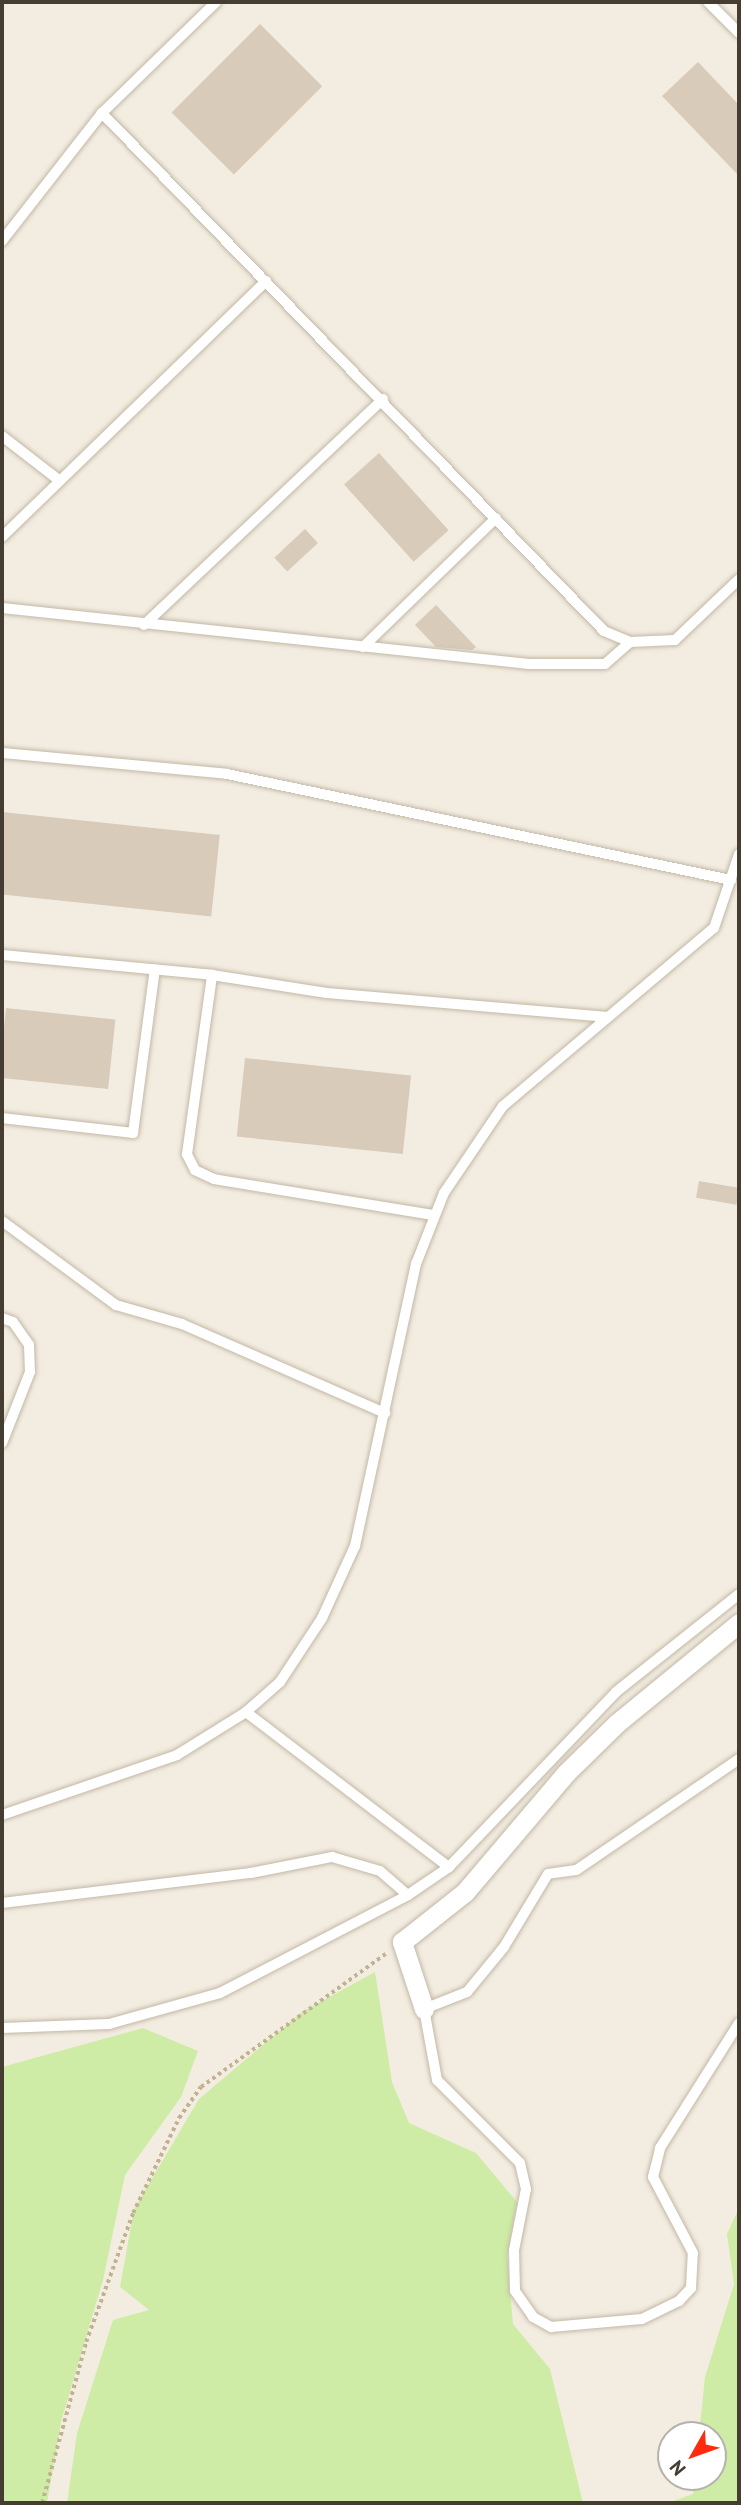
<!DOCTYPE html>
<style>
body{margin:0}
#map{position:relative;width:741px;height:2505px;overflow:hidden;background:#f3ede1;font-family:"PT Sans",sans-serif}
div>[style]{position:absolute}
.green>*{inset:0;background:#ceeca5}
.building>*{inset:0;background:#d9cbb9;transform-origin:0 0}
.path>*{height:3.5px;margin-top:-1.75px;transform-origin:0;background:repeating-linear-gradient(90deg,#c2b193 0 3.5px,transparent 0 7px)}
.roads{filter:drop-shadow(0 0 2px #c2b8a6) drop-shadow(0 0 2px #c2b8a6)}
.service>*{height:10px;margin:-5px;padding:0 5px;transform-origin:5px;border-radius:5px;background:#fff}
.minor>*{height:19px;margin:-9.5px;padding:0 9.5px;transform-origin:9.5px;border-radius:9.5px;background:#fff}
span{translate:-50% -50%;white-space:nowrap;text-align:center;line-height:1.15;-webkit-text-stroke:5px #fff;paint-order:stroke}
.frame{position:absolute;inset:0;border:4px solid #453d32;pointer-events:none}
.north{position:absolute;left:657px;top:2421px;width:70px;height:70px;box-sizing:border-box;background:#fff;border:2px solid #b5b1ad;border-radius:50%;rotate:230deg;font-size:19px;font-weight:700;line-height:28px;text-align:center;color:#453d32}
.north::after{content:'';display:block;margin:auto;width:24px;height:32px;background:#ff2b0c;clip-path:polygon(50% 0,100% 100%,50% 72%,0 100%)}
</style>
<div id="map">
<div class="green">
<div style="clip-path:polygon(375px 1972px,392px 2082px,409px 2123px,476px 2153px,517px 2202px,507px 2256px,513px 2324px,550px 2369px,583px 2503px,67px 2503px,77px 2433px,113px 2320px,149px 2310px,120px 2287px,134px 2209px,199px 2099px,302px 2012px)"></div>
<div style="clip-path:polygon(143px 2028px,198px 2051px,181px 2097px,125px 2175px,103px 2280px,61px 2422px,47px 2503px,2px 2503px,2px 2067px)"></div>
<div style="clip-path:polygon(739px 2208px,739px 2503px,668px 2503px,693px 2494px,695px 2477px,713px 2477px,713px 2435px,699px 2435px,705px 2377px,734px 2284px,727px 2234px)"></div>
</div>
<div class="building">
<div style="left:260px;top:24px;width:88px;height:125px;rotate:45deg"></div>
<div style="clip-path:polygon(698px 62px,739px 105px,739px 176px,662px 96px)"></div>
<div style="left:379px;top:453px;width:104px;height:47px;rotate:48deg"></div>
<div style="left:305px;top:529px;width:19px;height:42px;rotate:47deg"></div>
<div style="clip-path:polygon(436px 605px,476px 647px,472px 650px,436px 647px,415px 625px)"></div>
<div style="left:2px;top:812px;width:219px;height:82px;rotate:6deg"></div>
<div style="left:6px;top:1008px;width:110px;height:70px;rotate:6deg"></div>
<div style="left:245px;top:1058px;width:167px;height:79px;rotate:6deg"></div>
<div style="left:699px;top:1181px;width:41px;height:17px;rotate:10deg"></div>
</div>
<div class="path">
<div style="left:42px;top:2503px;width:167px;rotate:-74.7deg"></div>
<div style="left:86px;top:2342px;width:137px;rotate:-70deg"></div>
<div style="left:133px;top:2213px;width:106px;rotate:-64.2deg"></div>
<div style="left:179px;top:2118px;width:38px;rotate:-55deg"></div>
<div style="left:201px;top:2087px;width:229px;rotate:-35.8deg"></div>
</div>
<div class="roads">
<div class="service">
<div style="left:708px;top:2px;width:44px;rotate:45deg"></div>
<div style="left:102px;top:113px;width:721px;rotate:45.9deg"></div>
<div style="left:604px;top:631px;width:28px;rotate:23deg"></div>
<div style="left:630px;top:642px;width:45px;rotate:-2.5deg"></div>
<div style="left:675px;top:640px;width:88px;rotate:-43.6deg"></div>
<div style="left:2px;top:241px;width:162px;rotate:-52deg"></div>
<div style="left:102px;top:113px;width:159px;rotate:-44.2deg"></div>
<div style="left:2px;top:436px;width:73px;rotate:37.8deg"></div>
<div style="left:2px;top:537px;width:368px;rotate:-44.1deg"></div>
<div style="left:2px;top:608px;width:530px;rotate:6.07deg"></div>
<div style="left:529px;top:664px;width:76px"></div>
<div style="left:605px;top:664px;width:33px;rotate:-41deg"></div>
<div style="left:144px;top:625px;width:329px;rotate:-43.4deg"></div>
<div style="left:363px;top:647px;width:185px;rotate:-44.1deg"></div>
<div style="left:2px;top:753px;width:226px;rotate:5.3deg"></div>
<div style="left:227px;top:774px;width:515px;rotate:11.88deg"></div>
<div style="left:2px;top:955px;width:211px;rotate:5.4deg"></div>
<div style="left:2px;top:1118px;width:132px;rotate:6.5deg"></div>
<div style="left:133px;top:1133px;width:165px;rotate:-82.4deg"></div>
<div style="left:433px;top:1215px;width:222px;rotate:-170.7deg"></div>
<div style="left:214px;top:1179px;width:21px;rotate:-155deg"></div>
<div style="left:195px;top:1170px;width:18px;rotate:-117deg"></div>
<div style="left:187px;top:1154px;width:181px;rotate:-82deg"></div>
<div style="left:212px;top:975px;width:116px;rotate:8.9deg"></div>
<div style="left:327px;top:993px;width:282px;rotate:4.9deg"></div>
<div style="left:2px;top:1221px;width:142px;rotate:36.4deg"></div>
<div style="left:116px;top:1305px;width:69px;rotate:16.1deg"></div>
<div style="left:182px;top:1324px;width:222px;rotate:23.7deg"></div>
<div style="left:2px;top:1318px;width:12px;rotate:20deg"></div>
<div style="left:13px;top:1322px;width:28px;rotate:55deg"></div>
<div style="left:29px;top:1345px;width:27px;rotate:88deg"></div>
<div style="left:30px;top:1372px;width:76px;rotate:111.5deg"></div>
<div style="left:246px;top:1712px;width:255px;rotate:37.4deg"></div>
<div style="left:739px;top:1759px;width:197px;rotate:145.7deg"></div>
<div style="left:576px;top:1870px;width:28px;rotate:172deg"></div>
<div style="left:548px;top:1874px;width:85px;rotate:121.1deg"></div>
<div style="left:504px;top:1947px;width:58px;rotate:129.4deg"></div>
<div style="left:467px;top:1992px;width:46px;rotate:158.4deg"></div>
<div style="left:424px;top:2009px;width:72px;rotate:79.6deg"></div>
<div style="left:437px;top:2080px;width:117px;rotate:45deg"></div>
<div style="left:520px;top:2163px;width:27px;rotate:77deg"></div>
<div style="left:526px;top:2189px;width:62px;rotate:101.1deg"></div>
<div style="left:514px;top:2250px;width:41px;rotate:88.6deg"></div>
<div style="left:515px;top:2291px;width:32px;rotate:55deg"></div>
<div style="left:533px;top:2317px;width:21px;rotate:29deg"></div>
<div style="left:551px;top:2327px;width:91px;rotate:-5deg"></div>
<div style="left:642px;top:2319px;width:41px;rotate:-25.9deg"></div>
<div style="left:679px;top:2301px;width:18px;rotate:-47deg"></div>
<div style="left:691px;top:2288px;width:35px;rotate:-87deg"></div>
<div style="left:693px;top:2253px;width:86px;rotate:-117.8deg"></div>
<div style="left:653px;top:2177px;width:30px;rotate:-76deg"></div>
<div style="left:660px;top:2148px;width:148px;rotate:-57.7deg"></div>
<div style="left:2px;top:1815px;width:185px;rotate:-18.9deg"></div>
<div style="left:177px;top:1755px;width:81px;rotate:-31.9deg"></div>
<div style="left:246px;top:1712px;width:45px;rotate:-41.4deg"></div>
<div style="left:280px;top:1682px;width:77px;rotate:-56.7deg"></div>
<div style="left:322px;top:1618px;width:79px;rotate:-65.4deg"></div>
<div style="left:355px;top:1546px;width:289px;rotate:-77.8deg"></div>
<div style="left:416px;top:1264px;width:76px;rotate:-68.5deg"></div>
<div style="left:444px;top:1193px;width:105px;rotate:-55.9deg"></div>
<div style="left:503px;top:1106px;width:276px;rotate:-40.2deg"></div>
<div style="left:714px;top:928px;width:78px;rotate:-71.3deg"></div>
<div style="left:2px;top:1903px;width:251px;rotate:-6.9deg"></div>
<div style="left:251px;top:1873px;width:83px;rotate:-11.2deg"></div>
<div style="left:332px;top:1857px;width:50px;rotate:16.3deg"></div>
<div style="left:380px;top:1871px;width:37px;rotate:41deg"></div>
<div style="left:2px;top:2028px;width:107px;rotate:-2.1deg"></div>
<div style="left:109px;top:2024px;width:115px;rotate:-15.6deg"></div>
<div style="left:220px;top:1993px;width:212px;rotate:-27.5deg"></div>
<div style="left:408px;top:1895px;width:50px;rotate:-34.3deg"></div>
<div style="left:449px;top:1867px;width:242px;rotate:-46.3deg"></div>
<div style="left:616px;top:1692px;width:157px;rotate:-38.5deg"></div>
</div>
<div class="minor">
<div style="left:424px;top:2009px;width:71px;rotate:-108.2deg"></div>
<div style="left:402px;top:1942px;width:80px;rotate:-38.4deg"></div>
<div style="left:465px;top:1892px;width:156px;rotate:-49.7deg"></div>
<div style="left:566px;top:1773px;width:71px;rotate:-44.4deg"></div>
<div style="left:617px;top:1723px;width:158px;rotate:-39.3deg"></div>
</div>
</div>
<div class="frame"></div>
<div class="north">N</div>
</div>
